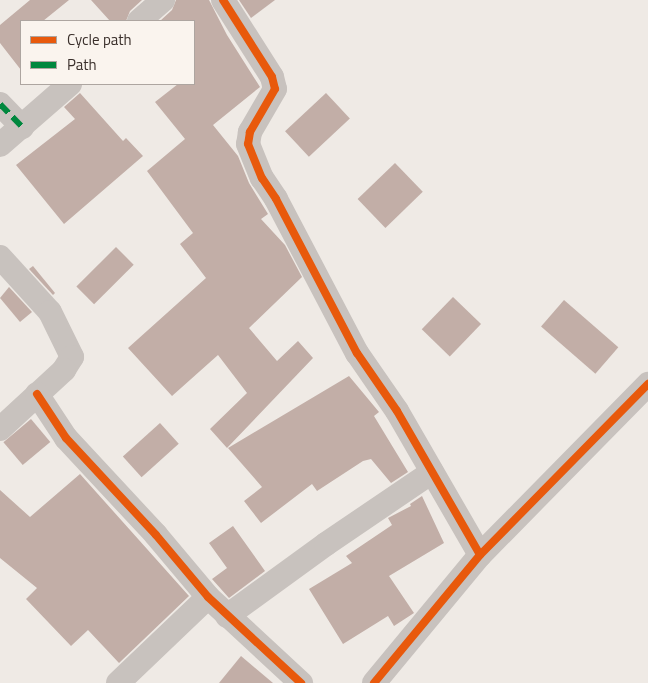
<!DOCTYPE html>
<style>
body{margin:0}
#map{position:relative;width:648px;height:683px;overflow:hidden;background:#efeae5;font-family:"Titillium Web",sans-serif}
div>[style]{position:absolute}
.building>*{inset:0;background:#c2aea7;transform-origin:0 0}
.minor>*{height:24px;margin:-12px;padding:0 12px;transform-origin:12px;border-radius:12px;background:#c8c2be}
.quiet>*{height:6px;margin-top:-3px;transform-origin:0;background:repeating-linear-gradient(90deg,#00873e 0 12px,transparent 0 18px)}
.cycleway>*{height:8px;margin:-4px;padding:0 4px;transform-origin:4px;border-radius:4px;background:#e8590c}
span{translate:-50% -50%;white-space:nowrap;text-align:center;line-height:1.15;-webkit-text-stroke:4px #faf4ee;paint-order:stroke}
.legend{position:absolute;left:20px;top:20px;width:175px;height:65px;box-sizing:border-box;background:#faf4ee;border:1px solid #ada5a0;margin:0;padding:6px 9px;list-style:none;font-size:15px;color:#3a2f2b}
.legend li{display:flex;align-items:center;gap:10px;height:25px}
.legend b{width:25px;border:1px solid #ada5a0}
</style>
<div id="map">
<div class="building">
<div style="clip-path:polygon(30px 0,69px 0,43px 21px,21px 21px,21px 70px,0 43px,0 25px)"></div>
<div style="clip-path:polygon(91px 0,142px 0,130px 11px,126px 21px,110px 21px)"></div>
<div style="clip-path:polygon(176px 0,209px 0,227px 35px,260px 87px,213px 125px,238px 156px,249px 183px,268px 214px,261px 219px,285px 245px,302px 277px,249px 328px,277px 361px,298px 341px,313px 358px,227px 448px,210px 429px,247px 393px,218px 355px,172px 396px,128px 348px,206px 278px,180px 244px,193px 233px,147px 171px,185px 139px,155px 102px,178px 84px,194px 84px,194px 21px,160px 21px,172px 10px)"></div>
<div style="clip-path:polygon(239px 0,275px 0,251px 18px)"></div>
<div style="clip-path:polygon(80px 93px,123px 141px,126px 138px,143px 156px,64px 224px,16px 165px,75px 119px,64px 107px)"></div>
<div style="left:326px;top:93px;width:35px;height:56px;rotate:47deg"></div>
<div style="left:395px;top:163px;width:40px;height:52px;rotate:46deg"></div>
<div style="left:116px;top:247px;width:25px;height:56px;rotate:45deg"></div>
<div style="clip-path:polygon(33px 266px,55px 293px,53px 295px,29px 269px)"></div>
<div style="clip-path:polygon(9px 287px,32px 312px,20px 322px,0 298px)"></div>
<div style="left:453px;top:297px;width:39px;height:45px;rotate:44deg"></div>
<div style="left:564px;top:300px;width:72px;height:35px;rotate:41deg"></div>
<div style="clip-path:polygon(349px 376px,379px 412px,374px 416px,408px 472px,391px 483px,371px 459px,363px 461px,317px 491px,312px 484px,261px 523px,244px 501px,262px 487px,228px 448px)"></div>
<div style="left:31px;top:419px;width:30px;height:36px;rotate:50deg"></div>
<div style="left:160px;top:423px;width:28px;height:50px;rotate:48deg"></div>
<div style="clip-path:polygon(80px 474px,189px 596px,119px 663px,88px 630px,71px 646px,26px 599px,37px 588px,0 558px,0 490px,30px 517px)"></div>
<div style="clip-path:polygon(422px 496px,444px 543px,389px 576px,414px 613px,394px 626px,388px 616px,343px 644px,309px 589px,352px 563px,346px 556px,392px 525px,388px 518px,411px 506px,410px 504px)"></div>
<div style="clip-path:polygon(233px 526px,265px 571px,229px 598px,212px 579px,227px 568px,209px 543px)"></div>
<div style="clip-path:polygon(241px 656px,273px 683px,219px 683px)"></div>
</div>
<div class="minor">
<div style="left:223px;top:0;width:91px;rotate:57.5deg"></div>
<div style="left:272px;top:77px;width:12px;rotate:76deg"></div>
<div style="left:275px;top:89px;width:50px;rotate:120.2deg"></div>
<div style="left:250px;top:132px;width:12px;rotate:99deg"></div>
<div style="left:248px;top:144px;width:37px;rotate:68deg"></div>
<div style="left:262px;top:178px;width:25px;rotate:56deg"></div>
<div style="left:276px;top:199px;width:174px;rotate:62.3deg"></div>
<div style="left:357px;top:353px;width:70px;rotate:55.4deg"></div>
<div style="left:397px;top:411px;width:166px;rotate:60deg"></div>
<div style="left:139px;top:21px;width:32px;rotate:-41deg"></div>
<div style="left:0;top:104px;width:32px;rotate:46deg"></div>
<div style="left:0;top:145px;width:93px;rotate:-41.1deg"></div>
<div style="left:0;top:257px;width:74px;rotate:47.7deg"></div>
<div style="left:50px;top:312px;width:50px;rotate:63.9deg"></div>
<div style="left:72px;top:357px;width:15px;rotate:122deg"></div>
<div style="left:64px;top:370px;width:87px;rotate:137.3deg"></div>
<div style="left:37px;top:394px;width:53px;rotate:56.6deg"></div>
<div style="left:66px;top:438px;width:132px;rotate:47.1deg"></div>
<div style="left:156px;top:535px;width:81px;rotate:50deg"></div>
<div style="left:208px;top:597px;width:127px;rotate:42.8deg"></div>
<div style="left:227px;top:616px;width:122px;rotate:-36deg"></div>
<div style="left:326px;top:544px;width:128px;rotate:-34.2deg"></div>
<div style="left:118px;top:683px;width:124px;rotate:-43.7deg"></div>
<div style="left:374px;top:683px;width:166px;rotate:-50.4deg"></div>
<div style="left:480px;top:555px;width:240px;rotate:-45.5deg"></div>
</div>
<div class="quiet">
<div style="left:0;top:104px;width:32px;rotate:46deg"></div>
</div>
<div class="cycleway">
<div style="left:223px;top:0;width:91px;rotate:57.5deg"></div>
<div style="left:272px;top:77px;width:12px;rotate:76deg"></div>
<div style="left:275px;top:89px;width:50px;rotate:120.2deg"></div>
<div style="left:250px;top:132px;width:12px;rotate:99deg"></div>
<div style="left:248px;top:144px;width:37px;rotate:68deg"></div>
<div style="left:262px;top:178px;width:25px;rotate:56deg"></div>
<div style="left:276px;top:199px;width:174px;rotate:62.3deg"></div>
<div style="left:357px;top:353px;width:70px;rotate:55.4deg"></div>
<div style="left:397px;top:411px;width:166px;rotate:60deg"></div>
<div style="left:37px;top:394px;width:53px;rotate:56.6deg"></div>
<div style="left:66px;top:438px;width:132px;rotate:47.1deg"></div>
<div style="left:156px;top:535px;width:81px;rotate:50deg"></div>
<div style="left:208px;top:597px;width:127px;rotate:42.8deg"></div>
<div style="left:374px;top:683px;width:166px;rotate:-50.4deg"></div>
<div style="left:480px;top:555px;width:240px;rotate:-45.5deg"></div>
</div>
<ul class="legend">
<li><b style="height:6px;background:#e8590c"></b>Cycle path</li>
<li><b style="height:6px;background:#00873e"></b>Path</li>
</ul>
</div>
